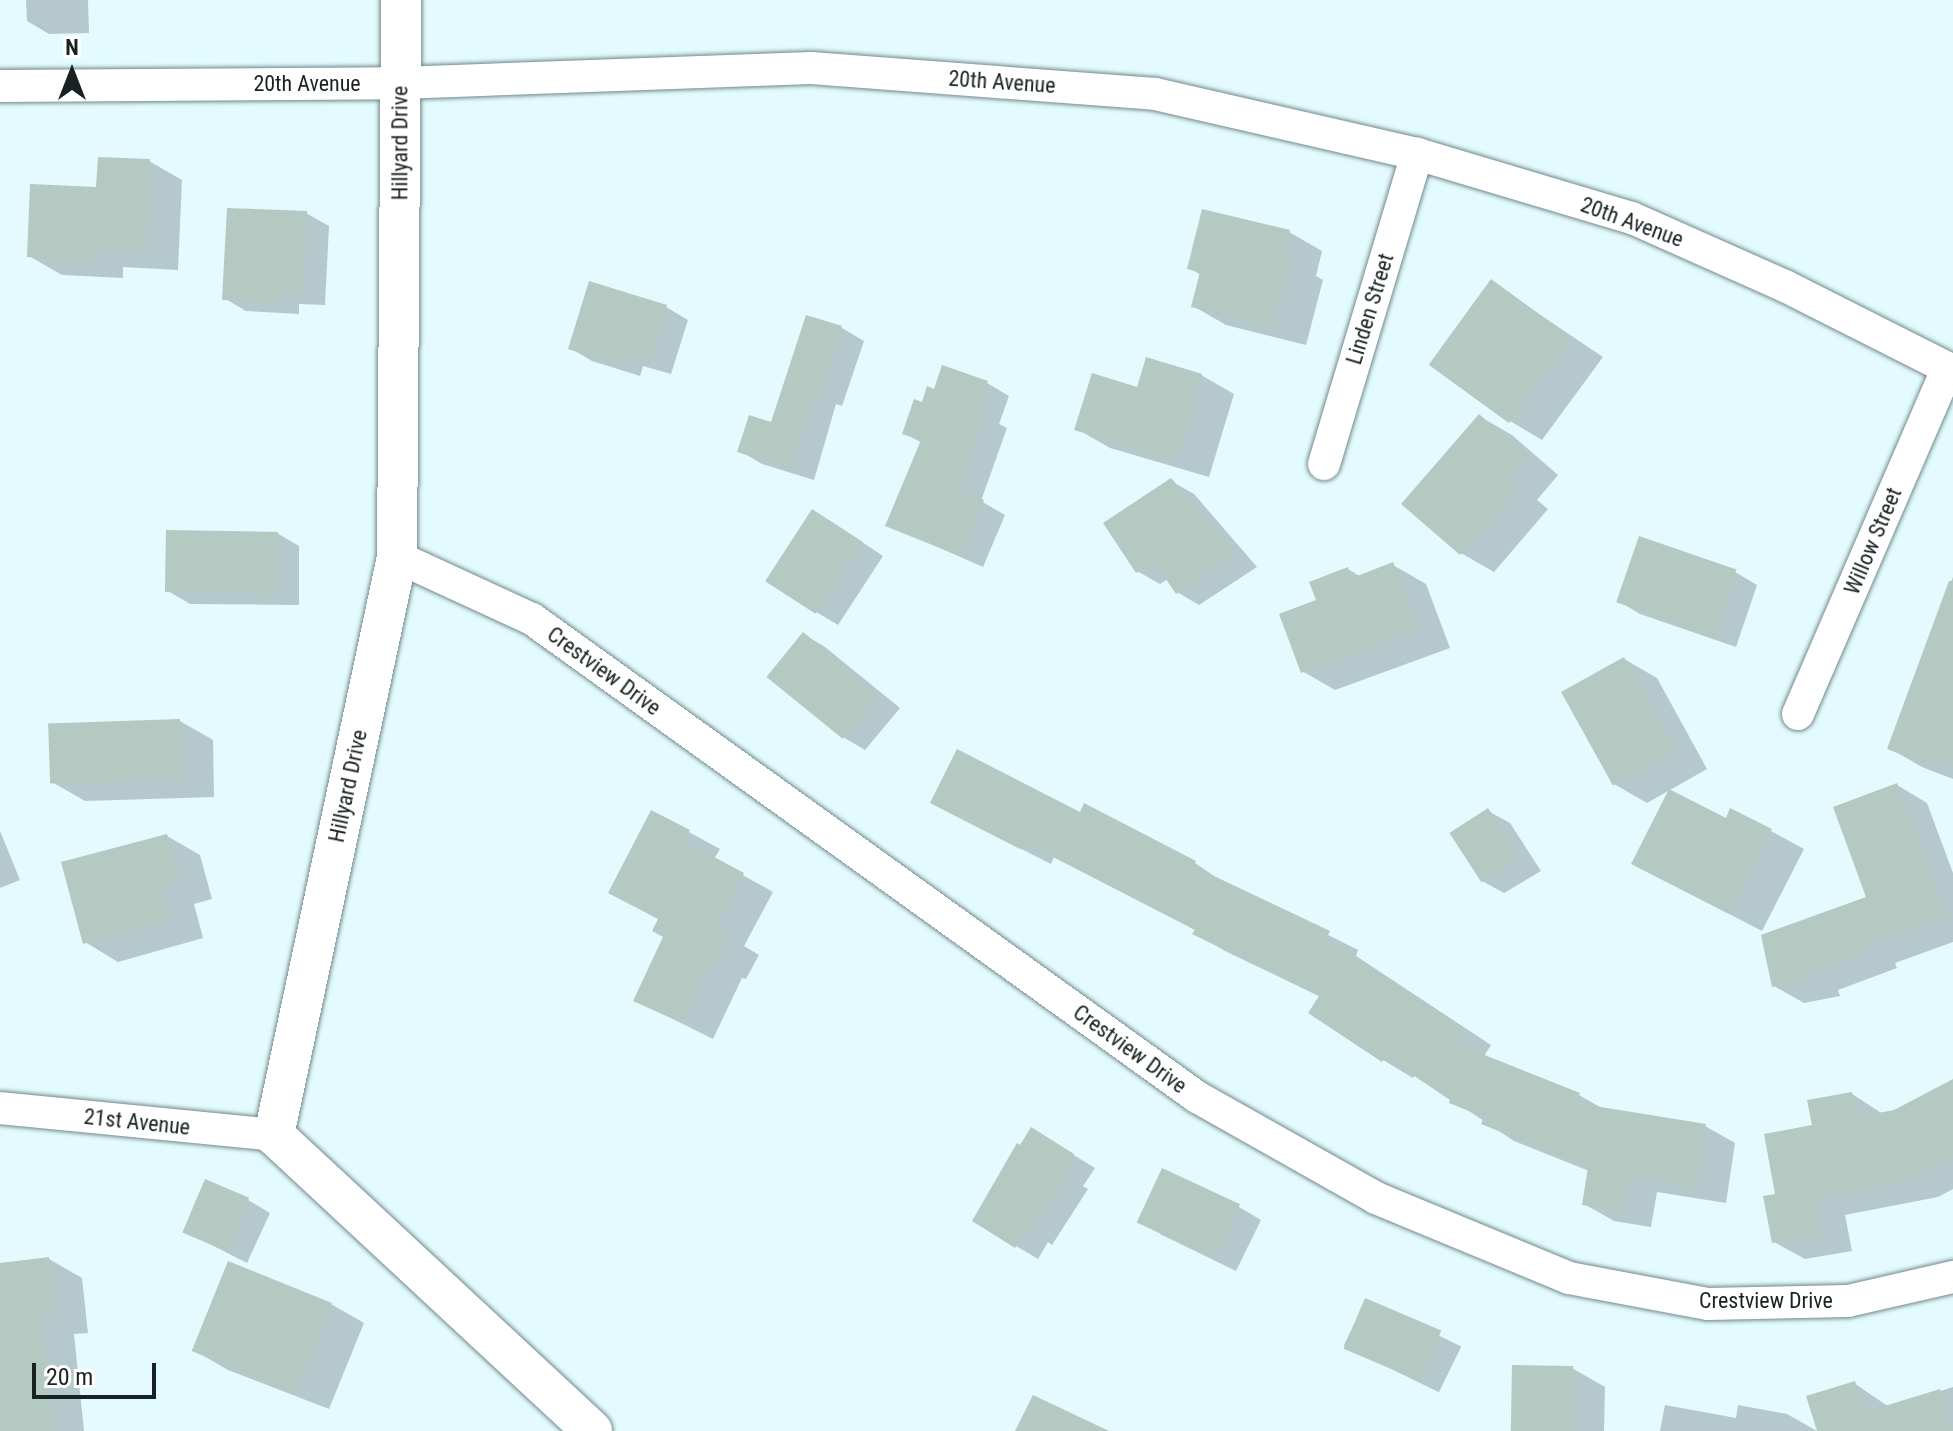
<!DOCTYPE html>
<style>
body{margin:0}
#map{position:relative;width:1953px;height:1431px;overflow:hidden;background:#e3fbfe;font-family:"Roboto Condensed",sans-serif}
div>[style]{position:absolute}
.shadow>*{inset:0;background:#0003;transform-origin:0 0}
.building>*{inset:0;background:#b3c9c1;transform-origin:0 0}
.roads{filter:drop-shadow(0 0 2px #73898c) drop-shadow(0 0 2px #73898c)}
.minor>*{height:32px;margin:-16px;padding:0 16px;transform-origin:16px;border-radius:16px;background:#fff}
.tertiary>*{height:40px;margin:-20px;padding:0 20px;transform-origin:20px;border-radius:20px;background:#fff}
span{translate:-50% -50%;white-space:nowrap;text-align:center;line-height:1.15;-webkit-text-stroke:8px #fff;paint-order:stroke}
.street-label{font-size:22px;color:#192223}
.north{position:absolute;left:32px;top:32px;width:80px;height:80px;-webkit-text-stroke:6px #fff;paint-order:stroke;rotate:0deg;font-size:22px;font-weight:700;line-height:32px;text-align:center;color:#192223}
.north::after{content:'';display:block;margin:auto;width:28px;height:36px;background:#192223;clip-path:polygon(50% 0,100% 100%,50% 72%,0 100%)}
.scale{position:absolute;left:32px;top:1363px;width:124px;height:36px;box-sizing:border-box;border:4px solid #192223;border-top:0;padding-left:10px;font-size:24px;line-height:28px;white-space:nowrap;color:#192223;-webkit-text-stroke:6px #fff;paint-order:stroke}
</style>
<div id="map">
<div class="shadow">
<div style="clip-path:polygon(26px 0,88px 0,89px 33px,49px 34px,27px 21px)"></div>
<div style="clip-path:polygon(149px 161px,182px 180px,178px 270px,123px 267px,123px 278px,62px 275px,29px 256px,98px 189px)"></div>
<div style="clip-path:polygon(306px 213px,329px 226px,325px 305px,299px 304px,299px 314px,246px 311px,224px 298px)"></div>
<div style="clip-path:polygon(1289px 232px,1322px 251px,1316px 276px,1323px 280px,1306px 345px,1226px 325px,1193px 306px,1201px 275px,1189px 268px)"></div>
<div style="clip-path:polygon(1491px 282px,1603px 357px,1542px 440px,1510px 421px)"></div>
<div style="clip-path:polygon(666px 307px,688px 320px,671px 374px,643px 366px,640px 376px,592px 361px,570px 348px)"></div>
<div style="clip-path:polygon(808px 317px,842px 328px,864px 341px,842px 406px,836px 404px,814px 480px,762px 464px,740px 451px,772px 424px)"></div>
<div style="clip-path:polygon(944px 367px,987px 383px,1009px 396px,999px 424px,1007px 428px,981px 501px,1005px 515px,983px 567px,888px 525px,922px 443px,904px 433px,935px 391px)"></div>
<div style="clip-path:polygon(1201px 375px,1234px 394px,1209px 477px,1110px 448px,1077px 429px)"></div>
<div style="clip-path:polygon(1479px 416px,1512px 435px,1558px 475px,1537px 500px,1548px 509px,1494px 572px,1461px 553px)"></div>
<div style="clip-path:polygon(1171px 481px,1194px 494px,1257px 567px,1199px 605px,1177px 592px,1168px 579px,1160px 584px,1137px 571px)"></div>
<div style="clip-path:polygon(835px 524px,883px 556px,838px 625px,816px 612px)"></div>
<div style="clip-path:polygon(277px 533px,299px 546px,299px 605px,190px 604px,168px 591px)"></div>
<div style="clip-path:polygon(1393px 565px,1426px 584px,1450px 648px,1335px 690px,1302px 671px,1318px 601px,1348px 569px,1361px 577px)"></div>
<div style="clip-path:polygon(1735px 572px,1757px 585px,1736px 647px,1640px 614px,1618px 601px)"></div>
<div style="clip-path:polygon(1953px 577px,1953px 779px,1922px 767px,1889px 748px)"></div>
<div style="clip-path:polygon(803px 634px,825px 647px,900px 708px,865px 750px,843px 737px)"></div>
<div style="clip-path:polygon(1624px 659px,1657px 678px,1707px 769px,1647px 803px,1614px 784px)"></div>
<div style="clip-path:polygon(180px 721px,213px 740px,214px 797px,85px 801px,52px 782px)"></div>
<div style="clip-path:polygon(1897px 785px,1927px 803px,1953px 873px,1953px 942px,1895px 963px,1897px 968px,1838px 990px,1840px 996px,1804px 1003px,1774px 986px,1869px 898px)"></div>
<div style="clip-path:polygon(1488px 811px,1510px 823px,1541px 871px,1504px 893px,1482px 881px)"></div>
<div style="clip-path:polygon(652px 812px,720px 849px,714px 859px,773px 892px,744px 946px,759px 955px,746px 979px,742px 978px,713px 1039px,635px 1000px,666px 936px,660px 920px)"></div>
<div style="clip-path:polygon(1081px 814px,1195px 863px,1223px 882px,1358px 950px,1356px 956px,1491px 1045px,1484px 1056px,1579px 1095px,1605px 1110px,1705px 1126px,1735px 1143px,1726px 1203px,1657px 1192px,1651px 1227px,1614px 1221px,1584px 1204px,1589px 1171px,1514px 1141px,1415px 1075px,1413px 1078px,1383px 1060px,1310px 1012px,1321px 997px,1225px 951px,1195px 933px,1196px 930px,1054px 857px,1051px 864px,962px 819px)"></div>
<div style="clip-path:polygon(1727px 821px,1771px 831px,1804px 849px,1762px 931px,1633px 864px)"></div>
<div style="clip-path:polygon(0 831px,20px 880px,0 888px)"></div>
<div style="clip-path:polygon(167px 836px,200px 855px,212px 899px,194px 904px,203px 938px,118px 962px,85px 942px)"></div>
<div style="clip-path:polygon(1953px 1082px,1953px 1189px,1938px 1197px,1845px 1215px,1852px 1251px,1805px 1259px,1774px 1242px,1777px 1195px,1815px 1127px,1852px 1094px,1883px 1114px,1894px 1112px)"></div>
<div style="clip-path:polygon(1054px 1143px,1095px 1168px,1083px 1186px,1088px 1189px,1052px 1245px,1048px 1242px,1038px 1259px,1016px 1246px)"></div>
<div style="clip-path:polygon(248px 1200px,270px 1213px,247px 1263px,184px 1231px)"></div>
<div style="clip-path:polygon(1239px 1207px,1261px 1220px,1236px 1271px,1160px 1234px)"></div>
<div style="clip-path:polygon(49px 1259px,82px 1278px,88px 1333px,74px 1334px,84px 1431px,0 1431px,0 1265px)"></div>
<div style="left:1366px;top:1300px;width:106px;height:51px;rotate:26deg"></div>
<div style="clip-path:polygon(331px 1304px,364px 1323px,329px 1409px,228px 1370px,195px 1351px)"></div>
<div style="clip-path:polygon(1572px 1368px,1605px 1387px,1604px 1431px,1512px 1431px)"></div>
<div style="clip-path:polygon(1854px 1383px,1889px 1407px,1953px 1387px,1953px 1431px,1819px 1431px)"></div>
<div style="clip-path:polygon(1665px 1405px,1736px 1418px,1738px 1405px,1787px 1414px,1817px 1431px,1660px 1431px)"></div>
</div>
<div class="building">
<div style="clip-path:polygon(98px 157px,150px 159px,145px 252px,91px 250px,90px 261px,27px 257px,30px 184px,96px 187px)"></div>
<div style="clip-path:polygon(227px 208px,307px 211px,303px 294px,278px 293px,277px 302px,222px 300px)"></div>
<div style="clip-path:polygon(1202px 209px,1290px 230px,1283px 258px,1290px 259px,1273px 328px,1191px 307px,1200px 272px,1187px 269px)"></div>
<div style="left:1491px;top:279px;width:99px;height:106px;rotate:36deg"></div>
<div style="clip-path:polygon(589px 281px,667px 305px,649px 363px,621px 354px,618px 365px,568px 349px)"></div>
<div style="clip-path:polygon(806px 315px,842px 326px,820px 395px,814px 393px,792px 469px,737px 452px,749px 415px,771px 422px)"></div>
<div style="clip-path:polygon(1146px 357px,1202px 374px,1176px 460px,1074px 430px,1092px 373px,1137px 387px)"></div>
<div style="clip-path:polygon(942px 365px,988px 381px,978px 411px,985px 414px,959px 490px,984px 500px,960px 556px,885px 526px,921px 440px,902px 434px,914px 399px,922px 402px,927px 386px,934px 389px)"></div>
<div style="clip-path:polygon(1479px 414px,1526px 455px,1506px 480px,1517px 489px,1460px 555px,1401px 504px)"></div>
<div style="clip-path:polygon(1171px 478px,1236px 554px,1176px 594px,1154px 561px,1136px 573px,1103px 523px)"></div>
<div style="left:812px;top:509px;width:60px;height:86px;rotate:33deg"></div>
<div style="left:166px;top:530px;width:112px;height:62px;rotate:1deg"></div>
<div style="left:1639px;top:536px;width:103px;height:70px;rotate:19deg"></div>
<div style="clip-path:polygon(1393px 562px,1418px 629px,1301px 673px,1279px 614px,1316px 600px,1309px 582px,1348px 567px,1352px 578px)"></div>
<div style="clip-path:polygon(1949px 581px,1953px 581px,1953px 767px,1928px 758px,1926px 764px,1887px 749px)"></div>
<div style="left:803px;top:632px;width:98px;height:58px;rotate:39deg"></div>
<div style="left:1624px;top:657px;width:107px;height:72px;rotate:61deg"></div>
<div style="left:180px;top:719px;width:60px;height:132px;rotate:88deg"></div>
<div style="clip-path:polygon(957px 749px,1080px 812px,1084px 803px,1196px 861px,1193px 866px,1330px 931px,1327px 937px,1462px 1027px,1452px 1042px,1580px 1093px,1576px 1103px,1706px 1124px,1696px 1187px,1627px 1176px,1622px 1211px,1582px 1205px,1588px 1167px,1481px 1124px,1484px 1117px,1449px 1103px,1450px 1100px,1386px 1057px,1382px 1062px,1308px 1013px,1319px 996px,1192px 934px,1195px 930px,1024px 842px,1020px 849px,930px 803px)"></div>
<div style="clip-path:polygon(1897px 783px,1946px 916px,1866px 946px,1867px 951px,1809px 973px,1810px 979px,1772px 987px,1761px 935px,1866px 897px,1833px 807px)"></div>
<div style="clip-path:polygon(1669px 789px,1726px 818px,1730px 808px,1772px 829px,1729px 914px,1631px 864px)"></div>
<div style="left:1488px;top:808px;width:59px;height:46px;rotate:57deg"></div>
<div style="clip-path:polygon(651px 810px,690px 830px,684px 841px,744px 873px,714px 928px,730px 936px,715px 964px,711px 962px,682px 1023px,633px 1001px,663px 937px,652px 931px,658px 919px,608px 893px)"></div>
<div style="clip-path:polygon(167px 834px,180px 881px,162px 886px,171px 920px,83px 944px,61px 862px)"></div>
<div style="clip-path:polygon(1953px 1079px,1953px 1156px,1906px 1180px,1815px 1198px,1822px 1234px,1772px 1243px,1763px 1196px,1775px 1194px,1764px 1134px,1812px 1125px,1807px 1100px,1852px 1092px,1857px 1117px,1894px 1110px)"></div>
<div style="clip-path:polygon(1031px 1127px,1074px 1154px,1063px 1172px,1067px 1174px,1029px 1234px,1025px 1231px,1015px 1248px,972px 1221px,1017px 1143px,1020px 1145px)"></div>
<div style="left:1162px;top:1168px;width:86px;height:60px;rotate:25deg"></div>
<div style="left:205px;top:1179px;width:48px;height:58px;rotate:23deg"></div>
<div style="clip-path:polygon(49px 1257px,56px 1315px,41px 1316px,54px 1431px,0 1431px,0 1263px)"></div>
<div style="left:228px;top:1261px;width:112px;height:97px;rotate:22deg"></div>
<div style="left:1365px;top:1298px;width:83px;height:55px;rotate:23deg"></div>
<div style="left:1512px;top:1365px;width:61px;height:66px;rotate:1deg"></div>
<div style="clip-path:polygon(1855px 1381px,1865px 1412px,1940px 1389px,1953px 1431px,1817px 1431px,1806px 1396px)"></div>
<div style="clip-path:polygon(1033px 1395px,1109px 1431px,1015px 1431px)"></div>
</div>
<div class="roads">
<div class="minor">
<div style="left:0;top:86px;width:400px;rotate:-0.4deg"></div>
<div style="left:400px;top:83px;width:411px;rotate:-2.1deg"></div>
<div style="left:811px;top:68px;width:345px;rotate:4.3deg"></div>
<div style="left:1155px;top:94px;width:269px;rotate:12.9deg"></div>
<div style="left:1417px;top:154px;width:224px;rotate:16.6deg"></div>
<div style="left:1632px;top:218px;width:167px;rotate:24deg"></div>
<div style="left:1785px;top:286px;width:188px;rotate:26.8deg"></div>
<div style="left:1324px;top:464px;width:324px;rotate:-73.3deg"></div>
<div style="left:397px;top:557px;width:149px;rotate:24.7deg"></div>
<div style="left:532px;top:619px;width:819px;rotate:35.71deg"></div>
<div style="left:1197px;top:1097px;width:206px;rotate:29.4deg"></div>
<div style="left:1376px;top:1198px;width:209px;rotate:22.5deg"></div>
<div style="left:1569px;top:1278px;width:141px;rotate:10.6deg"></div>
<div style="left:1708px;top:1304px;width:140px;rotate:-1.2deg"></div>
<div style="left:1848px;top:1301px;width:108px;rotate:-12.9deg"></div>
<div style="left:1798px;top:714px;width:376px;rotate:-66.6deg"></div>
<div style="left:0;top:1108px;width:275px;rotate:5.6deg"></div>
</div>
<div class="tertiary">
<div style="left:401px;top:0;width:557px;rotate:90.41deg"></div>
<div style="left:397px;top:557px;width:591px;rotate:102.01deg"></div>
<div style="left:274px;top:1135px;width:434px;rotate:42.9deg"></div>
</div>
</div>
<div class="street-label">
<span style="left:1002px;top:82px;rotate:4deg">20th Avenue</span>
<span style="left:307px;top:84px">20th Avenue</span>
<span style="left:400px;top:143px;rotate:-90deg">Hillyard Drive</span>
<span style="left:1632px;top:222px;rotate:20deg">20th Avenue</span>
<span style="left:1370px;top:309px;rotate:-73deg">Linden Street</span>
<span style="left:1873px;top:541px;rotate:-67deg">Willow Street</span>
<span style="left:604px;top:671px;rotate:36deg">Crestview Drive</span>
<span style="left:348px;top:786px;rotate:-78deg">Hillyard Drive</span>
<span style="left:1130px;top:1049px;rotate:36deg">Crestview Drive</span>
<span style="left:137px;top:1122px;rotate:6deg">21st Avenue</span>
<span style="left:1766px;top:1301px">Crestview Drive</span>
</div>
<div class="north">N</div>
<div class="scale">20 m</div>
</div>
